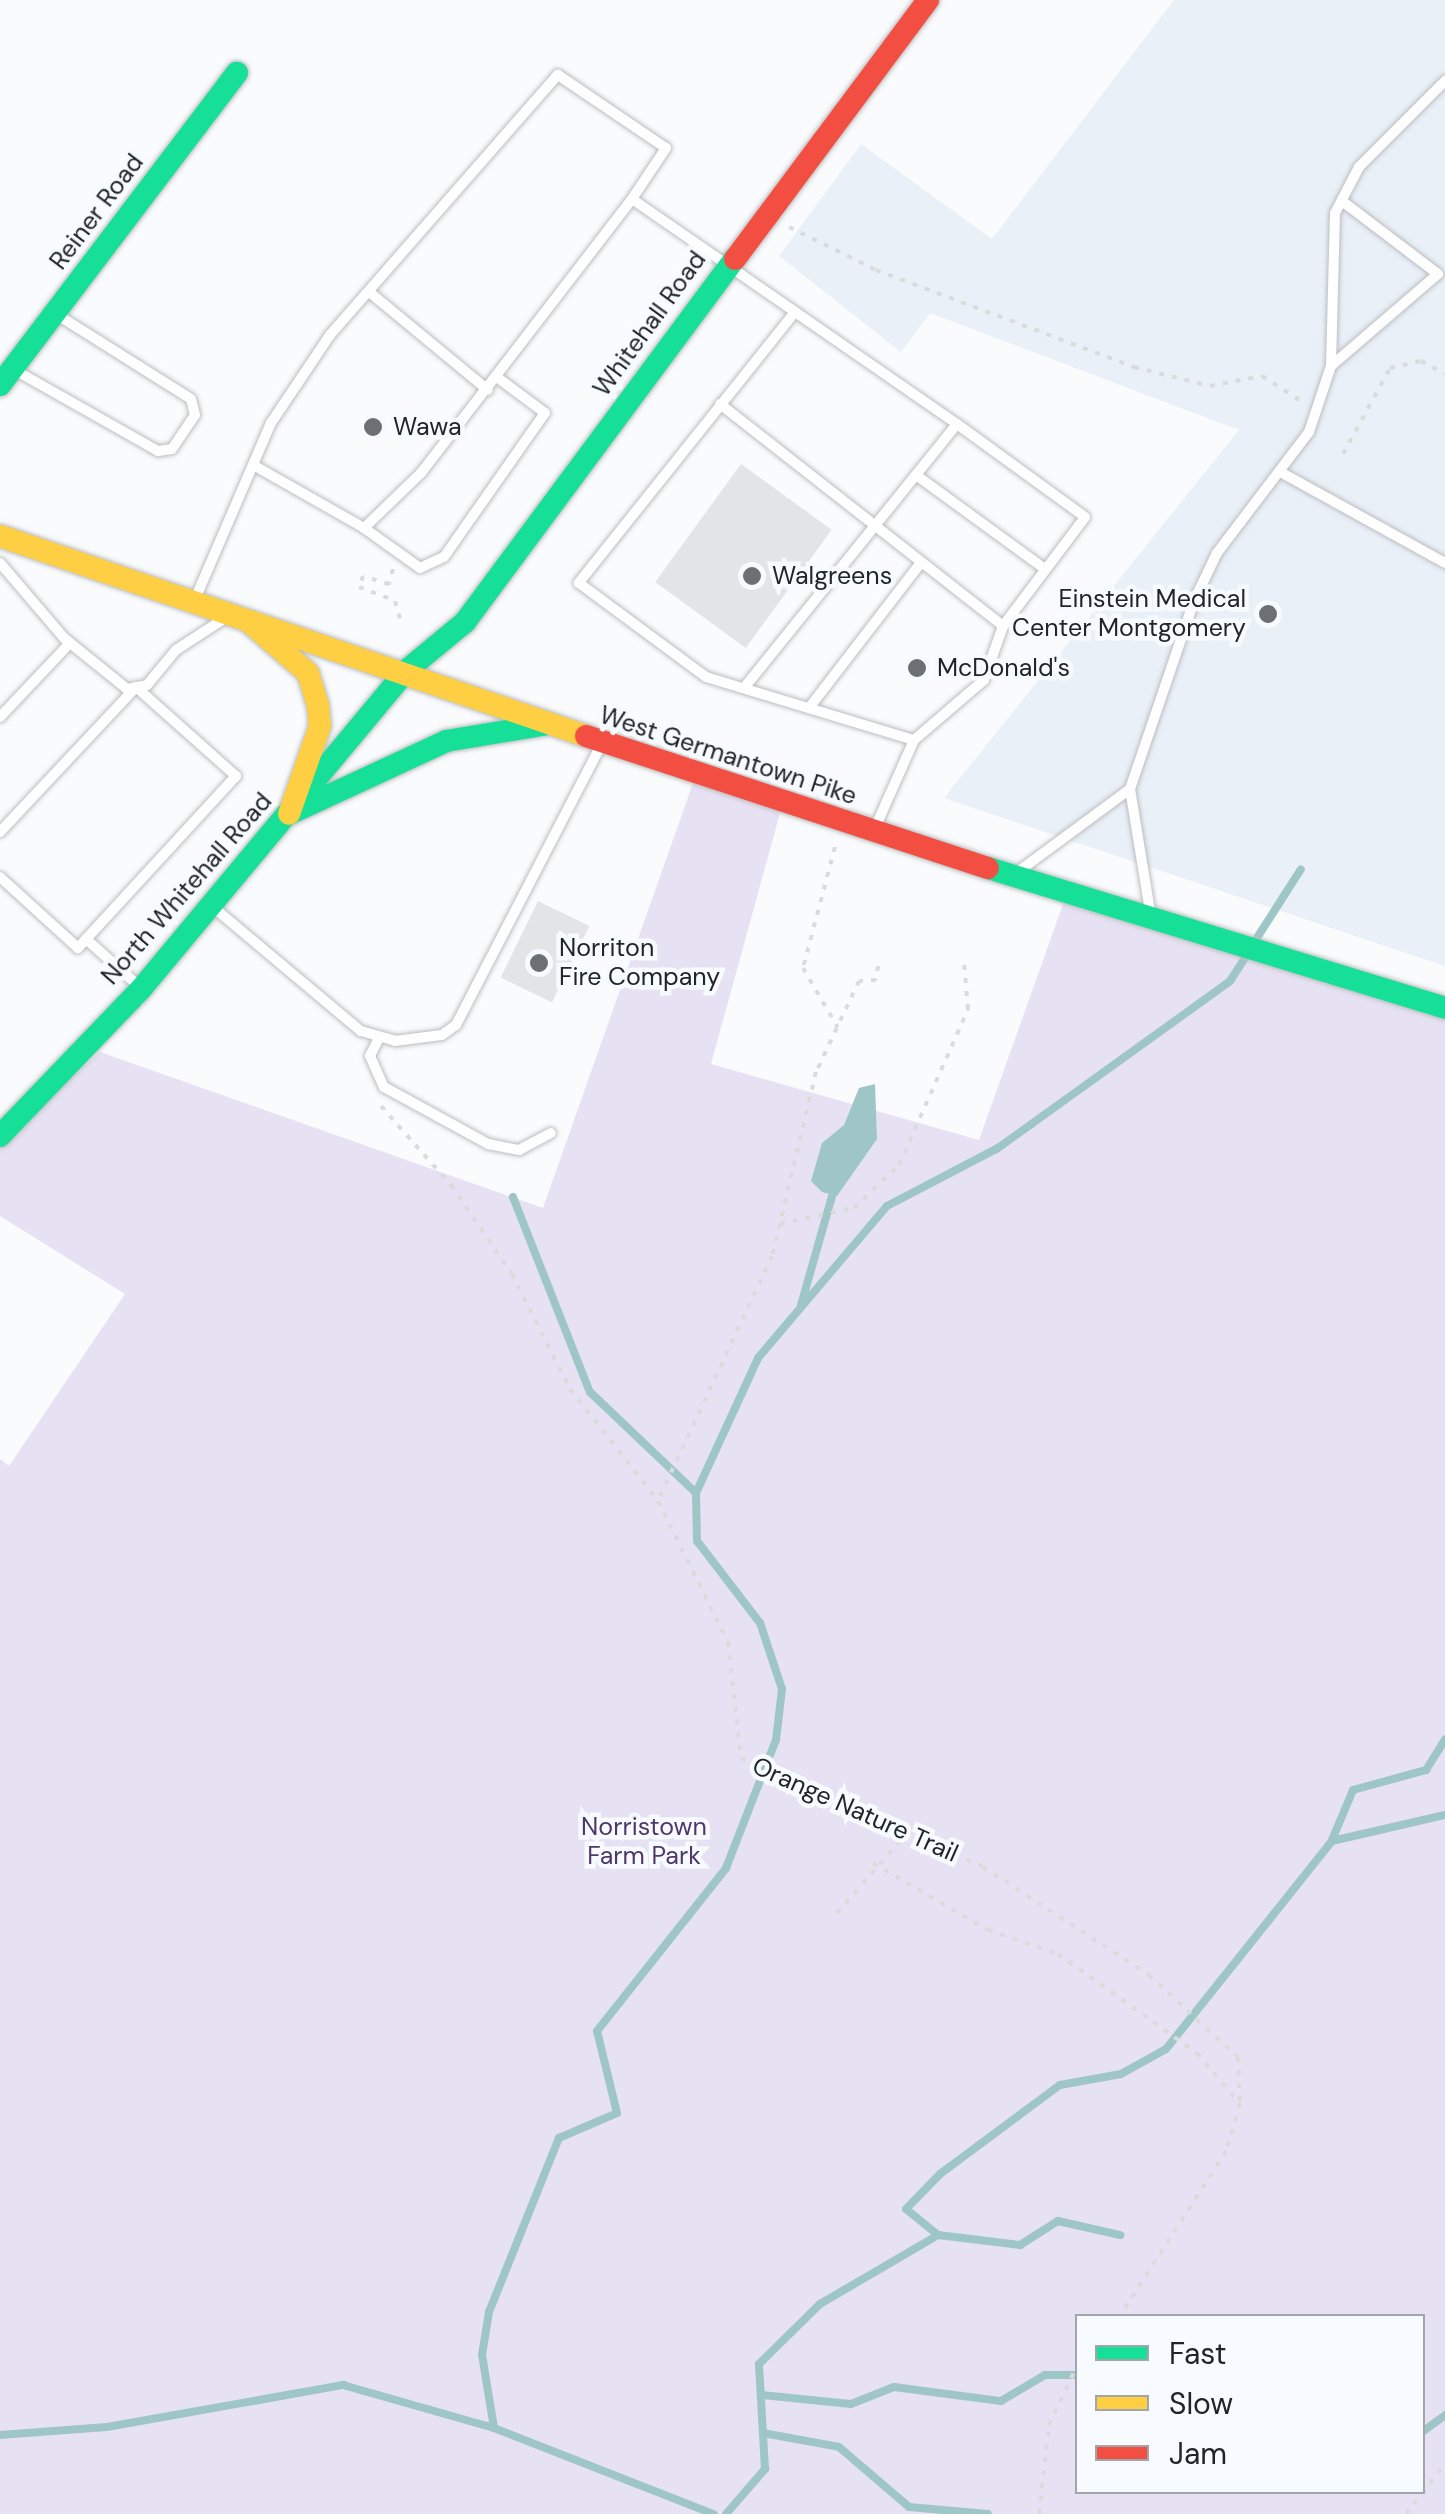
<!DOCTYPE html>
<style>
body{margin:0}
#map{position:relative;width:1445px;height:2514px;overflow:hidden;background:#f9fbfd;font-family:"DM Sans",sans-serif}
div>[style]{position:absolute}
.built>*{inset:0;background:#e9f0f8}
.green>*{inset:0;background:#e7e2f3}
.water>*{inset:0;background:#9fc6c6}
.stream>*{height:8px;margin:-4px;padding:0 4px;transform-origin:4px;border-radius:4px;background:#9fc6c6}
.building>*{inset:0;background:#e2e4e6;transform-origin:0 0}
.path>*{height:4px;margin-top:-2px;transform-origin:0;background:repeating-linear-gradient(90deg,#dadbdb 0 5px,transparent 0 13px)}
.roads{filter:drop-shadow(0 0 2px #bcbdbf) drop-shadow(0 0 2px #bcbdbf)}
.lane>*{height:10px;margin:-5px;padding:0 5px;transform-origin:5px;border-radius:5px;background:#fefeff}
.fast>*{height:22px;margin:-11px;padding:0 11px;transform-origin:11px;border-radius:11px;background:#16e098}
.slow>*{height:22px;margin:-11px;padding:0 11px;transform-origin:11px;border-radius:11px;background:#ffcf43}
.jam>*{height:22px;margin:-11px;padding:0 11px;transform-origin:11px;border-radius:11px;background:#f24e42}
.dots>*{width:28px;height:28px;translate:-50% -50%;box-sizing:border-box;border:5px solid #f7fbff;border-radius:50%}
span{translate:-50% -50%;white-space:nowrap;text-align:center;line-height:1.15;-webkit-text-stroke:9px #f7fbff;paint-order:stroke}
.street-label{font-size:25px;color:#222527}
.poi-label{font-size:25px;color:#222527}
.left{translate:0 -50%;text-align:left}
.right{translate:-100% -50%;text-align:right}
.park-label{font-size:25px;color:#4e376b}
.legend{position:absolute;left:1075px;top:2314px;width:350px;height:180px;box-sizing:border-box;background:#f7fbff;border:2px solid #a2a5a9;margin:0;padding:12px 18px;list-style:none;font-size:30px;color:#222527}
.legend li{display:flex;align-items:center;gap:20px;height:50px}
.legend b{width:50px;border:2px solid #a2a5a9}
</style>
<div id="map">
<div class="built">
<div style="clip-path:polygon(1174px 0,1445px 0,1445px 966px,944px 798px,1239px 430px,930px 313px,901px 352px,779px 256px,861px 144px,992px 239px)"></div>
</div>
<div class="green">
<div style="clip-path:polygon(evenodd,698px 769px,782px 806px,711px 1064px,979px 1140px,1067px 893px,1445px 1011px,1445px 2514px,0 2514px,0 1459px,9px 1466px,125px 1294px,0 1216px,0 1143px,100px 1052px,543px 1208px,698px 769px,1078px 2316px,1422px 2316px,1422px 2492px,1078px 2492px,1078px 2316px)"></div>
</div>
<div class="water">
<div style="clip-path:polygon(875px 1084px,877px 1139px,837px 1196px,822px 1192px,811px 1181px,822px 1143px,844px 1125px,859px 1088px)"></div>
</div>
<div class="stream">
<div style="left:1255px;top:941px;width:85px;rotate:-57.4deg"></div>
<div style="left:513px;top:1197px;width:210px;rotate:68.5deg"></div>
<div style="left:590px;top:1392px;width:146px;rotate:43.6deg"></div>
<div style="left:801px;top:1305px;width:121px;rotate:-74.1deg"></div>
<div style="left:1332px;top:1840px;width:54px;rotate:-67.2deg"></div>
<div style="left:1353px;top:1790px;width:76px;rotate:-15.3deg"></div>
<div style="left:1426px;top:1770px;width:36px;rotate:-58deg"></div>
<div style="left:938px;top:2235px;width:83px;rotate:7deg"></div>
<div style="left:1020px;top:2245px;width:45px;rotate:-32.3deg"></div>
<div style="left:1058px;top:2221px;width:64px;rotate:12.7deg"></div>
<div style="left:761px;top:2395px;width:90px;rotate:5.7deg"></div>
<div style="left:851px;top:2404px;width:46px;rotate:-21.6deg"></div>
<div style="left:894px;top:2387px;width:108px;rotate:7.5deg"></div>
<div style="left:1001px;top:2401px;width:51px;rotate:-30.6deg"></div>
<div style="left:1045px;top:2375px;width:33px"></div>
<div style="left:494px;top:2428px;width:74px;rotate:-99.3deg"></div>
<div style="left:482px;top:2355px;width:44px;rotate:-80.8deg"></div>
<div style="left:489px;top:2312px;width:188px;rotate:-68.1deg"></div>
<div style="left:559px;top:2138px;width:63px;rotate:-23.3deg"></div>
<div style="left:617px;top:2113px;width:84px;rotate:-103.7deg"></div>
<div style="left:597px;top:2031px;width:208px;rotate:-51.6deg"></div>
<div style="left:726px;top:1868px;width:137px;rotate:-68.7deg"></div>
<div style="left:776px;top:1740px;width:51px;rotate:-83.3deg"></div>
<div style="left:782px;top:1689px;width:70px;rotate:-108.4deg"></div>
<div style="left:760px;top:1623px;width:103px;rotate:-127.5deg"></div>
<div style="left:697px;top:1541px;width:48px;rotate:-91.2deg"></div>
<div style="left:696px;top:1493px;width:149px;rotate:-65.3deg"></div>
<div style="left:758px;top:1358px;width:199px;rotate:-49.7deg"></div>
<div style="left:887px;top:1206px;width:125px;rotate:-27.6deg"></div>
<div style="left:998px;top:1148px;width:286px;rotate:-35.7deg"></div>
<div style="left:1230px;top:981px;width:33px;rotate:-57deg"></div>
<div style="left:1422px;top:2432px;width:29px;rotate:-36deg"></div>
<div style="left:763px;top:2433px;width:77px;rotate:10.4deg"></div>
<div style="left:839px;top:2447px;width:92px;rotate:40.6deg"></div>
<div style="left:909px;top:2507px;width:79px;rotate:5.1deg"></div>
<div style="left:0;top:2435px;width:107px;rotate:-4.3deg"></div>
<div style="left:107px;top:2427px;width:240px;rotate:-10.1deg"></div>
<div style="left:343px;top:2385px;width:157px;rotate:15.9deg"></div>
<div style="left:494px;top:2428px;width:236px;rotate:21.4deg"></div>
<div style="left:726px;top:2514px;width:60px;rotate:-49.1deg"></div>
<div style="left:765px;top:2469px;width:105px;rotate:-93.3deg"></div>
<div style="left:759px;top:2364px;width:86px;rotate:-44.5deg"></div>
<div style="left:820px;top:2304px;width:137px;rotate:-30.3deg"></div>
<div style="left:938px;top:2235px;width:41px;rotate:-140.9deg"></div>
<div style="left:906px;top:2209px;width:49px;rotate:-45.8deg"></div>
<div style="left:940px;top:2174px;width:149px;rotate:-36.6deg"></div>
<div style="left:1060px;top:2085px;width:62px;rotate:-10.2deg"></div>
<div style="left:1121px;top:2074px;width:51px;rotate:-29.1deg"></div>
<div style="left:1166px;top:2049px;width:266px;rotate:-51.4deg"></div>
<div style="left:1332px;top:1841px;width:116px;rotate:-13deg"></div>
</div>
<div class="building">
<div style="left:741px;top:464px;width:112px;height:146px;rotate:36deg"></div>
<div style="left:538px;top:901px;width:57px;height:85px;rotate:26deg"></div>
</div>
<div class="path">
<div style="left:789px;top:227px;width:97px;rotate:26.3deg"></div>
<div style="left:876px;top:270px;width:276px;rotate:20.6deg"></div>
<div style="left:1134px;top:367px;width:78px;rotate:14deg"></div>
<div style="left:1210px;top:386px;width:53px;rotate:-10.9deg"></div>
<div style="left:1262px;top:376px;width:50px;rotate:32.7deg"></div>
<div style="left:1343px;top:454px;width:98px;rotate:-61.3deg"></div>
<div style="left:1390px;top:368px;width:32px;rotate:-13deg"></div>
<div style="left:1421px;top:361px;width:27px;rotate:28deg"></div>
<div style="left:393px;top:569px;width:16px;rotate:105deg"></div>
<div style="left:389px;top:584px;width:27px;rotate:-163deg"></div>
<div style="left:363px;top:576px;width:12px;rotate:110deg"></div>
<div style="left:359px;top:587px;width:39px;rotate:21deg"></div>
<div style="left:395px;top:601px;width:22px;rotate:74deg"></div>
<div style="left:835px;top:847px;width:125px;rotate:104.8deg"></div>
<div style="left:803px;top:968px;width:69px;rotate:59.7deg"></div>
<div style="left:878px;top:966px;width:14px;rotate:98deg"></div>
<div style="left:876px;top:980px;width:17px;rotate:177deg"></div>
<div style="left:859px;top:981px;width:101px;rotate:115.3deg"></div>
<div style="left:816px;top:1072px;width:189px;rotate:103.4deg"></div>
<div style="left:772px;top:1256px;width:270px;rotate:115deg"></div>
<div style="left:658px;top:1501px;width:157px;rotate:63.6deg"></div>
<div style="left:728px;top:1642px;width:117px;rotate:83.6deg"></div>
<div style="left:741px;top:1758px;width:265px;rotate:24.2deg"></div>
<div style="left:983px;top:1867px;width:198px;rotate:33deg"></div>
<div style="left:1149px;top:1975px;width:121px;rotate:42.7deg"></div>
<div style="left:1238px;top:2057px;width:47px;rotate:87.6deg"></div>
<div style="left:1240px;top:2104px;width:49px;rotate:106.6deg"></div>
<div style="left:1226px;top:2151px;width:196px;rotate:122.7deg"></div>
<div style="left:381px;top:1106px;width:106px;rotate:48.5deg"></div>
<div style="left:451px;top:1185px;width:108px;rotate:55.6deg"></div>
<div style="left:512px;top:1274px;width:129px;rotate:63.2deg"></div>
<div style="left:570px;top:1389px;width:142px;rotate:51.8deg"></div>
<div style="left:780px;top:1224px;width:76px;rotate:-12.2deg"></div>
<div style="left:854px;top:1208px;width:62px;rotate:-43.7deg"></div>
<div style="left:899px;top:1165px;width:171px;rotate:-66.1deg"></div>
<div style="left:968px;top:1009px;width:48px;rotate:-94.8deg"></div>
<div style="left:873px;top:1863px;width:133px;rotate:30.2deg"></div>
<div style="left:988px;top:1930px;width:74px;rotate:18.9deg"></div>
<div style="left:1058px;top:1954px;width:171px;rotate:35.5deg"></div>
<div style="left:1197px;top:2053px;width:67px;rotate:49.9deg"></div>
<div style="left:837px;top:1913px;width:105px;rotate:-48.9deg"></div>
<div style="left:1039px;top:2514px;width:90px;rotate:-83.6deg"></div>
<div style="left:1049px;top:2425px;width:68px;rotate:-64.6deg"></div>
<div style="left:1406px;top:2514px;width:63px;rotate:-52deg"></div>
</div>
<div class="roads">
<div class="lane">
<div style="left:373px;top:295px;width:149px;rotate:39.6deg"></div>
<div style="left:1331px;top:366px;width:141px;rotate:-40.7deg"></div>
<div style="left:1438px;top:274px;width:121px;rotate:-142.8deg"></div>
<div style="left:13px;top:369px;width:167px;rotate:29.5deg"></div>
<div style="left:158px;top:451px;width:14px;rotate:-8deg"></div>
<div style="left:172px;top:449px;width:41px;rotate:-55.9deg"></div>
<div style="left:195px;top:415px;width:16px;rotate:-104deg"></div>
<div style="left:191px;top:399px;width:160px;rotate:-147.8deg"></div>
<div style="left:720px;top:404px;width:360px;rotate:38.1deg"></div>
<div style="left:1003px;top:626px;width:136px;rotate:-53deg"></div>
<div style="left:1085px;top:517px;width:158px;rotate:-144deg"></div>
<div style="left:255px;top:466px;width:125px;rotate:29.6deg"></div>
<div style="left:364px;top:528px;width:79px;rotate:-44deg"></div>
<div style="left:421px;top:473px;width:346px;rotate:-52.4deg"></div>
<div style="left:1284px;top:474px;width:184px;rotate:28.9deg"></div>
<div style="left:916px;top:475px;width:160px;rotate:36.1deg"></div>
<div style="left:364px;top:528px;width:69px;rotate:35.5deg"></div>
<div style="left:420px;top:568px;width:26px;rotate:-25deg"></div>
<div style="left:444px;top:557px;width:176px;rotate:-55deg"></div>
<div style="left:545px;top:413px;width:59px;rotate:-143.3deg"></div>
<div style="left:0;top:563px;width:99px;rotate:49.5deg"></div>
<div style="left:64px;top:638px;width:81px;rotate:39deg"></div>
<div style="left:127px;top:689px;width:20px;rotate:-11deg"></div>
<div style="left:147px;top:685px;width:45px;rotate:-50.4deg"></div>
<div style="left:176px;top:650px;width:59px;rotate:-33.1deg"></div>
<div style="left:196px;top:597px;width:189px;rotate:-66.7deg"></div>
<div style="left:271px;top:423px;width:106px;rotate:-56.2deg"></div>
<div style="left:330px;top:335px;width:346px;rotate:-48.8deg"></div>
<div style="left:558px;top:75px;width:130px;rotate:34.1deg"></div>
<div style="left:666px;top:148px;width:61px;rotate:123.7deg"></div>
<div style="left:632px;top:199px;width:198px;rotate:34.7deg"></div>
<div style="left:795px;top:312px;width:347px;rotate:128.6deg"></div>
<div style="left:579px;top:583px;width:158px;rotate:36.5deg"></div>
<div style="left:706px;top:677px;width:217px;rotate:16.9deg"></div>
<div style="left:744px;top:688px;width:339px;rotate:-51.1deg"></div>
<div style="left:957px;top:424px;width:197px;rotate:-145.3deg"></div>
<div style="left:809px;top:708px;width:180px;rotate:-52.4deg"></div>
<div style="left:0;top:717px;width:102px;rotate:-46.6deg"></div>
<div style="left:875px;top:828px;width:96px;rotate:-66.1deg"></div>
<div style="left:914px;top:740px;width:92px;rotate:-40.6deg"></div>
<div style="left:984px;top:680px;width:57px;rotate:-70.6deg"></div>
<div style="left:0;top:832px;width:199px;rotate:-46.8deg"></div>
<div style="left:136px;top:687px;width:134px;rotate:41.7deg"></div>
<div style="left:236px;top:776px;width:234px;rotate:132.6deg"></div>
<div style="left:78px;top:948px;width:105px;rotate:-137.7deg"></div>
<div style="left:1019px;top:871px;width:138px;rotate:-36.5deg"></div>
<div style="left:213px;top:907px;width:193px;rotate:40deg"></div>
<div style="left:361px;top:1031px;width:35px;rotate:16deg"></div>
<div style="left:395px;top:1041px;width:47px;rotate:-7.3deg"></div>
<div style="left:442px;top:1035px;width:17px;rotate:-36deg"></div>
<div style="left:456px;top:1025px;width:313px;rotate:-62.6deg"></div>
<div style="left:1150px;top:911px;width:124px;rotate:-99.3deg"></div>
<div style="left:1130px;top:789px;width:199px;rotate:-71.2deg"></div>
<div style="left:1194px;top:601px;width:53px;rotate:-64.4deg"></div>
<div style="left:1217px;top:553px;width:152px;rotate:-52.8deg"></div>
<div style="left:1309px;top:432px;width:70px;rotate:-71.6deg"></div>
<div style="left:1331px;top:366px;width:153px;rotate:-88.5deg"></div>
<div style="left:1335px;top:213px;width:52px;rotate:-62.4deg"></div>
<div style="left:1359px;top:167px;width:122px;rotate:-45deg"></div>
<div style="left:86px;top:939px;width:74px;rotate:41.7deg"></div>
<div style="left:379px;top:1038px;width:20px;rotate:117deg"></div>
<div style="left:370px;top:1056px;width:34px;rotate:66deg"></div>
<div style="left:384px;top:1087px;width:119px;rotate:28.7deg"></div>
<div style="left:488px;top:1144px;width:32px;rotate:11deg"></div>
<div style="left:519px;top:1150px;width:36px;rotate:-28deg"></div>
</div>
<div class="fast">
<div style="left:0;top:385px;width:392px;rotate:-52.8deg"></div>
<div style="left:289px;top:814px;width:173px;rotate:-24.9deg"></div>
<div style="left:446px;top:741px;width:98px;rotate:-9.4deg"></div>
<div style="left:988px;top:868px;width:478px;rotate:17deg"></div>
<div style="left:0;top:1136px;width:204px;rotate:-46.2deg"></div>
<div style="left:141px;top:989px;width:415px;rotate:-50.2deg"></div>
<div style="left:407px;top:670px;width:75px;rotate:-39.6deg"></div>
<div style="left:465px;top:622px;width:452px;rotate:-53.4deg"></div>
</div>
<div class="slow">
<div style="left:0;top:536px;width:619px;rotate:18.84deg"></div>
<div style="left:248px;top:621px;width:79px;rotate:40.9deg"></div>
<div style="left:308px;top:673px;width:34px;rotate:73deg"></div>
<div style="left:318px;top:705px;width:21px;rotate:85deg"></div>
<div style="left:320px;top:726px;width:93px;rotate:109.4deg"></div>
</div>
<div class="jam">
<div style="left:735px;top:259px;width:323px;rotate:-53.3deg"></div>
<div style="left:586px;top:736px;width:423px;rotate:18.2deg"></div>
</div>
</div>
<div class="dots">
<div style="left:373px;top:427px;background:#6d7072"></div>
<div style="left:752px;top:576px;background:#6d7072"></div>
<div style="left:1268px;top:614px;background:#6d7072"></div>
<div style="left:917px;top:668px;background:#6d7072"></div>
<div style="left:539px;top:963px;background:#6d7072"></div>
</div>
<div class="street-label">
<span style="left:97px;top:212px;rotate:-53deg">Reiner Road</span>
<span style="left:650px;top:324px;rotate:-54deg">Whitehall Road</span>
<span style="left:728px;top:756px;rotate:18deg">West Germantown Pike</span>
<span style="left:187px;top:889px;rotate:-49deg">North Whitehall Road</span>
<span style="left:855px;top:1810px;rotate:24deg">Orange Nature Trail</span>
</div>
<div class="poi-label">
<span class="left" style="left:393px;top:427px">Wawa</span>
<span class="left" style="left:772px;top:576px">Walgreens</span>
<span class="right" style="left:1246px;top:614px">Einstein Medical<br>Center Montgomery</span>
<span class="left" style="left:937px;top:668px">McDonald's</span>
<span class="left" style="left:559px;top:963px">Norriton<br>Fire Company</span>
</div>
<div class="park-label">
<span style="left:644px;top:1842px">Norristown<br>Farm Park</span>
</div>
<ul class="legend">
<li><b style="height:12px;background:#16e098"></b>Fast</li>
<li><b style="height:12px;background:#ffcf43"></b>Slow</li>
<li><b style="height:12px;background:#f24e42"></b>Jam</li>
</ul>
</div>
